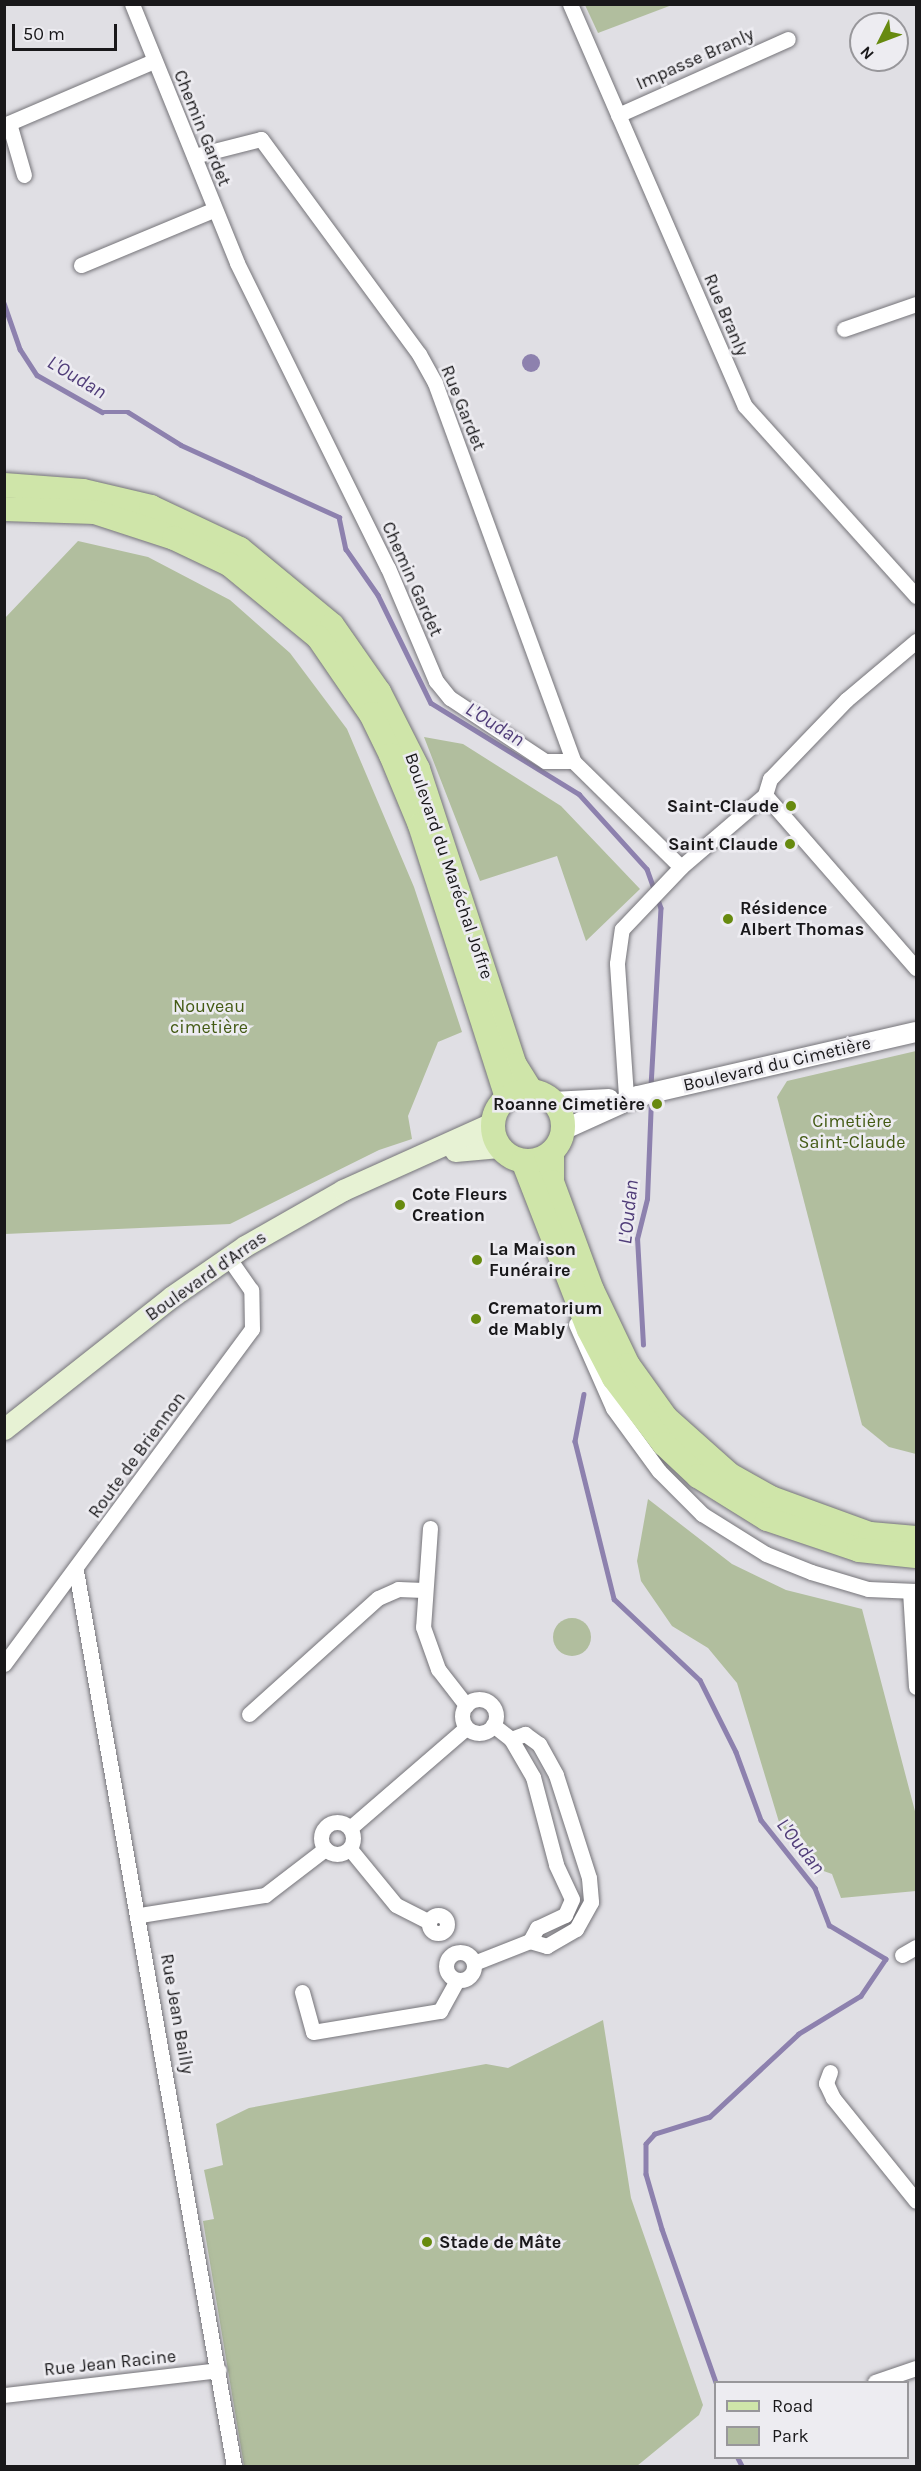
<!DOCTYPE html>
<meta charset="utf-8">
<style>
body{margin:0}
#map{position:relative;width:921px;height:2471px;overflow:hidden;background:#e0dfe4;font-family:Karla,sans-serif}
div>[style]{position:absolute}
.green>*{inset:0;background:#b1be9e}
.round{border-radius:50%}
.water>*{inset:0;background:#8d81ae}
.stream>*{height:4.5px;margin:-2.25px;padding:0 2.25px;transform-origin:2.25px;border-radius:2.25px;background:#8d81ae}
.roads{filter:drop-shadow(0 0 2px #757479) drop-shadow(0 0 2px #757479)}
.minor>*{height:15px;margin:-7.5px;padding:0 7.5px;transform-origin:7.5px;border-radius:7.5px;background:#fff}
.minor>.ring{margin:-7.5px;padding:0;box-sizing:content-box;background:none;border:15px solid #fff;border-radius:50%}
.tertiary>*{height:20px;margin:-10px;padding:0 10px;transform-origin:10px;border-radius:10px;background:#fff}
.secondary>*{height:21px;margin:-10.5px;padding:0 10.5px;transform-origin:10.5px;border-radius:10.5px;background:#e7f2d4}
.primary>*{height:24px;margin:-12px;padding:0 12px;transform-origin:12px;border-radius:12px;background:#cfe5a9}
.primary>.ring{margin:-12px;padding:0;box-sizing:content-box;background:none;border:24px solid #cfe5a9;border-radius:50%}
.dots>*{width:16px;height:16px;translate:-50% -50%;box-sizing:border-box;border:3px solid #edecf1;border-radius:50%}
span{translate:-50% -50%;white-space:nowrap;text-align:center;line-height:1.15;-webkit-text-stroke:5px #edecf1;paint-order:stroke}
.street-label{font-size:18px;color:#19181a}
.poi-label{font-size:18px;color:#19181a;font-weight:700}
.right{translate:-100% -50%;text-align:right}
.left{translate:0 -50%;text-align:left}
.park-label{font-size:18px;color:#445b15}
.water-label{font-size:20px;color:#503d79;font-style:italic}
.frame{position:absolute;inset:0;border:6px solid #19181a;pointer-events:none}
.legend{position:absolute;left:714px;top:2381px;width:195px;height:78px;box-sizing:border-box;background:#edecf1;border:2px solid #98979b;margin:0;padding:8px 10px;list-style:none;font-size:18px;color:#19181a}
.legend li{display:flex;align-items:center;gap:12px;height:30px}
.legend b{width:30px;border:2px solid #98979b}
.north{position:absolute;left:849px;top:12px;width:60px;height:60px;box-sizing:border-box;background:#edecf1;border:2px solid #98979b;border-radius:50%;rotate:228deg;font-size:16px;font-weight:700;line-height:24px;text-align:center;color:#19181a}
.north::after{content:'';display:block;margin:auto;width:21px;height:27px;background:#678a0f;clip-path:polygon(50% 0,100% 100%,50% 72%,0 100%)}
.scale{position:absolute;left:12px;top:24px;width:105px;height:27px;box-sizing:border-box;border:3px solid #19181a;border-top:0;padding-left:8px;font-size:18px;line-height:21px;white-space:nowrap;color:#19181a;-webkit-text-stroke:4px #edecf1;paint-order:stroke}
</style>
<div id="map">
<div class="green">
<div style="clip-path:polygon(585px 5px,672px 5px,598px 33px)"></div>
<div style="clip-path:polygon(78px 541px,148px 557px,230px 600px,290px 653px,347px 729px,414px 887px,462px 1032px,438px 1042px,408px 1116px,412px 1139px,379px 1150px,230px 1224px,5px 1234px,5px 618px)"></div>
<div style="clip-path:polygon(424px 737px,463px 744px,561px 806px,640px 889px,586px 941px,557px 856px,480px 881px)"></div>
<div style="clip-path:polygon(916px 1051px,916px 1454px,889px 1447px,862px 1425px,777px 1097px,787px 1081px)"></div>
<div style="clip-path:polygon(648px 1499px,732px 1564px,786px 1590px,862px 1609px,916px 1815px,916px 1891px,841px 1898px,832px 1874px,818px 1869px,782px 1832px,737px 1683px,708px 1648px,672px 1626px,641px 1581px,637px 1561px)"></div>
<div class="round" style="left:553px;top:1618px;width:38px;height:38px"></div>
<div style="clip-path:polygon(603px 2020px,631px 2198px,703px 2405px,699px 2415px,637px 2466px,244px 2466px,203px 2221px,214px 2219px,204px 2170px,223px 2165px,216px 2124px,249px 2108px,486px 2064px,508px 2068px)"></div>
</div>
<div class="water">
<div class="round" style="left:522px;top:354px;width:18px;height:18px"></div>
</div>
<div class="stream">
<div style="left:4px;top:303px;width:49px;rotate:70.8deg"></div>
<div style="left:20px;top:349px;width:31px;rotate:57deg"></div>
<div style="left:37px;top:375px;width:75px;rotate:29.6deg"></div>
<div style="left:102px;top:412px;width:26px"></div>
<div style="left:128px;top:412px;width:62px;rotate:31.9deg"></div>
<div style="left:181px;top:445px;width:174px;rotate:24.5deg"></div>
<div style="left:339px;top:517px;width:33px;rotate:78deg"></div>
<div style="left:346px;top:549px;width:56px;rotate:55.2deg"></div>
<div style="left:378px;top:595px;width:120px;rotate:63.9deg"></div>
<div style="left:431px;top:703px;width:174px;rotate:31.6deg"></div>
<div style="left:579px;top:794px;width:101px;rotate:47.8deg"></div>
<div style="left:647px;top:869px;width:41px;rotate:70.3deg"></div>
<div style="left:661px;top:908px;width:179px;rotate:93.2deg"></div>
<div style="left:643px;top:1345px;width:106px;rotate:-93.2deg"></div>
<div style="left:637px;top:1239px;width:41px;rotate:-76deg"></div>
<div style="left:647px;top:1199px;width:100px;rotate:-87.7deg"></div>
<div style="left:584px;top:1394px;width:48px;rotate:100.8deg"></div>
<div style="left:575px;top:1441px;width:163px;rotate:76.1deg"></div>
<div style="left:614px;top:1599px;width:118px;rotate:43.3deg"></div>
<div style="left:700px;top:1680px;width:80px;rotate:63.4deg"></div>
<div style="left:736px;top:1752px;width:72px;rotate:69.8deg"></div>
<div style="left:761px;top:1820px;width:87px;rotate:51.5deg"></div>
<div style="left:815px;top:1888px;width:40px;rotate:69deg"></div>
<div style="left:829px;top:1925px;width:66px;rotate:30.8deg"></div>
<div style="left:886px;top:1959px;width:45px;rotate:124deg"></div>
<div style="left:861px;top:1996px;width:73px;rotate:148.5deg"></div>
<div style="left:799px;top:2034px;width:122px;rotate:137deg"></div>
<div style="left:710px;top:2117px;width:58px;rotate:162.8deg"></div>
<div style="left:655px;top:2134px;width:13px;rotate:132deg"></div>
<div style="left:646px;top:2144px;width:30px;rotate:90deg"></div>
<div style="left:646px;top:2174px;width:57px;rotate:73.8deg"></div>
<div style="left:662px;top:2229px;width:162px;rotate:70.6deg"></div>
<div style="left:738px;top:2458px;width:9px;rotate:63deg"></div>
</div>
<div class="roads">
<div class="minor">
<div style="left:132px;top:4px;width:279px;rotate:67.9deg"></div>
<div style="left:237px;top:263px;width:340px;rotate:63.7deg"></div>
<div style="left:388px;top:568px;width:123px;rotate:67deg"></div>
<div style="left:436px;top:681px;width:22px;rotate:51deg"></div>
<div style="left:450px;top:698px;width:114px;rotate:33.6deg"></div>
<div style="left:545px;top:761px;width:28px"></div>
<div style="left:573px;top:761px;width:151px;rotate:44.5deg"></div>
<div style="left:570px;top:4px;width:438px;rotate:66.5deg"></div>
<div style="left:745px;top:406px;width:256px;rotate:48deg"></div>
<div style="left:618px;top:115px;width:186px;rotate:-24.1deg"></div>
<div style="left:194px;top:156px;width:69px;rotate:-14.2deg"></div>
<div style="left:261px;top:139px;width:267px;rotate:53.7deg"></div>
<div style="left:419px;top:354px;width:33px;rotate:61deg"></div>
<div style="left:435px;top:383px;width:402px;rotate:69.9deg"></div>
<div style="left:24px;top:175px;width:54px;rotate:-106.1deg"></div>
<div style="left:9px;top:123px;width:158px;rotate:-23.2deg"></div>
<div style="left:81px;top:265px;width:143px;rotate:-22.6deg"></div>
<div style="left:844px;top:329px;width:76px;rotate:-19.1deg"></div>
<div style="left:765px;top:795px;width:230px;rotate:48.9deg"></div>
<div style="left:765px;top:795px;width:17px;rotate:-73deg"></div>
<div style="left:770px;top:779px;width:110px;rotate:-46.1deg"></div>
<div style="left:846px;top:700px;width:92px;rotate:-40.1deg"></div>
<div style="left:626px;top:1096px;width:133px;rotate:-93.9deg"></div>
<div style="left:617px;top:963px;width:34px;rotate:-82deg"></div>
<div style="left:622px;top:929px;width:86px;rotate:-46.4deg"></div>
<div style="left:681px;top:867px;width:111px;rotate:-40.6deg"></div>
<div style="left:576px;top:1324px;width:92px;rotate:66.2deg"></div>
<div style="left:613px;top:1408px;width:78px;rotate:53.9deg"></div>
<div style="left:659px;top:1471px;width:61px;rotate:45deg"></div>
<div style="left:702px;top:1514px;width:75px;rotate:32deg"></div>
<div style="left:766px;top:1554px;width:48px;rotate:21.8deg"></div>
<div style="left:811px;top:1572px;width:59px;rotate:16.6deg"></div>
<div style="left:868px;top:1589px;width:48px;rotate:2.4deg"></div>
<div style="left:430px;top:1528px;width:99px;rotate:94deg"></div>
<div style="left:423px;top:1627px;width:45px;rotate:70.3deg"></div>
<div style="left:438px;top:1669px;width:46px;rotate:52.1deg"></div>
<div style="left:76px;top:1571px;width:909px;rotate:79.99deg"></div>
<div style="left:910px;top:1591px;width:96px;rotate:86.4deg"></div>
<div style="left:4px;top:1664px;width:417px;rotate:-53.5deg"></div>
<div style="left:252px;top:1329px;width:39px;rotate:-91deg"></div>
<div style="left:251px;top:1290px;width:39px;rotate:-125deg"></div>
<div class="ring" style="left:462px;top:1699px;width:19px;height:19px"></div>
<div style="left:249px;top:1714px;width:173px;rotate:-42deg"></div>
<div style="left:378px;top:1598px;width:22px;rotate:-24deg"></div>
<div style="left:398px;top:1589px;width:26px;rotate:2deg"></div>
<div style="left:511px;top:1739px;width:15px;rotate:-20deg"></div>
<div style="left:525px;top:1734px;width:17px;rotate:36deg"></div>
<div style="left:539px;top:1744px;width:35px;rotate:61deg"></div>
<div style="left:556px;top:1775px;width:108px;rotate:72.2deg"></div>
<div style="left:589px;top:1878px;width:24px;rotate:85deg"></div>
<div style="left:591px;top:1902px;width:31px;rotate:119deg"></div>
<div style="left:576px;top:1929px;width:34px;rotate:150deg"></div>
<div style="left:547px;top:1946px;width:18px;rotate:-164deg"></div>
<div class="ring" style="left:321px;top:1822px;width:17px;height:17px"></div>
<div style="left:350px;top:1828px;width:153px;rotate:-40.8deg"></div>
<div style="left:350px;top:1849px;width:72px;rotate:50.6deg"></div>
<div style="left:396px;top:1905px;width:37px;rotate:27deg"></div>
<div class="ring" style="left:429px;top:1915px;width:3px;height:3px"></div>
<div style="left:140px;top:1915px;width:127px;rotate:-9.1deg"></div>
<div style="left:265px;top:1895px;width:76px;rotate:-37.5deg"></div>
<div class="ring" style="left:446px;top:1952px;width:13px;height:13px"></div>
<div style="left:902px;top:1955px;width:16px;rotate:-30deg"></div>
<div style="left:474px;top:1963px;width:60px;rotate:-21.4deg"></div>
<div style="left:530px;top:1941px;width:15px;rotate:-62deg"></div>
<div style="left:537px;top:1928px;width:31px;rotate:-25deg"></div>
<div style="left:565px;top:1915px;width:17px;rotate:-66deg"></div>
<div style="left:572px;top:1899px;width:38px;rotate:-115deg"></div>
<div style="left:556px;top:1864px;width:90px;rotate:-104.8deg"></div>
<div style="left:533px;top:1777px;width:44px;rotate:-120.1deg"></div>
<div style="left:511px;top:1739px;width:23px;rotate:-142deg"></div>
<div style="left:302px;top:1992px;width:41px;rotate:74.6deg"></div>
<div style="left:313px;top:2032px;width:129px;rotate:-9.4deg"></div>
<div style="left:440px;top:2011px;width:35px;rotate:-61deg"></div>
<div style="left:830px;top:2072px;width:12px;rotate:110deg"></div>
<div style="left:826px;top:2083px;width:17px;rotate:65deg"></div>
<div style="left:833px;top:2098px;width:132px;rotate:51.1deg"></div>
<div style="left:875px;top:2382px;width:43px;rotate:-18.9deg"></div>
<div style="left:4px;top:2395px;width:216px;rotate:-6.6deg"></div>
</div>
<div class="tertiary">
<div style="left:553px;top:1102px;width:56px;rotate:-3.1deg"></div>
<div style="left:563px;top:1130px;width:82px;rotate:-24.4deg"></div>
<div style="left:638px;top:1096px;width:285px;rotate:-13deg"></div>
</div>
<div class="secondary">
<div style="left:455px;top:1151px;width:44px;rotate:-5.2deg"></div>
<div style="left:4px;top:1429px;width:213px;rotate:-38.3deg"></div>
<div style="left:171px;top:1297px;width:90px;rotate:-34.6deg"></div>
<div style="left:245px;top:1246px;width:113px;rotate:-29.7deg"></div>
<div style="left:343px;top:1190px;width:163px;rotate:-24.2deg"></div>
</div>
<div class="primary">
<div style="left:4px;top:485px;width:79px;rotate:4.3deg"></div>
<div style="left:83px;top:491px;width:70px;rotate:13.2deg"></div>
<div style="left:151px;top:507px;width:98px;rotate:25.3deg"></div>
<div style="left:240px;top:549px;width:119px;rotate:39.6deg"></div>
<div style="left:332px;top:625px;width:82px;rotate:55deg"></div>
<div style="left:379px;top:692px;width:86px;rotate:63.1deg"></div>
<div style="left:418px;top:769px;width:311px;rotate:71.9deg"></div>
<div style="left:515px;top:1065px;width:31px;rotate:58deg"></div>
<div style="left:4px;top:509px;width:91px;rotate:1.9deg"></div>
<div style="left:95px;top:512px;width:83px;rotate:18.2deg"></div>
<div style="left:174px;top:538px;width:61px;rotate:25.3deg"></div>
<div style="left:229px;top:564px;width:115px;rotate:39.4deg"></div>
<div style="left:318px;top:637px;width:93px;rotate:55.5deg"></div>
<div style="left:371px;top:714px;width:46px;rotate:64deg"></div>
<div style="left:391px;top:755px;width:76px;rotate:67.5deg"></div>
<div style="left:420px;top:825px;width:286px;rotate:72.3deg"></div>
<div class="ring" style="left:493px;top:1091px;width:46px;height:46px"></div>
<div style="left:552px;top:1152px;width:30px;rotate:90deg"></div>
<div style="left:552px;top:1182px;width:115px;rotate:69.7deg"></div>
<div style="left:592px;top:1290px;width:83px;rotate:64.4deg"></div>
<div style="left:628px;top:1365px;width:65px;rotate:54.4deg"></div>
<div style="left:666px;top:1418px;width:86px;rotate:41.7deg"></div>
<div style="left:730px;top:1475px;width:47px;rotate:29.3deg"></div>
<div style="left:771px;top:1498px;width:105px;rotate:20deg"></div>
<div style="left:870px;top:1534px;width:46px;rotate:5deg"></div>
<div style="left:523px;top:1161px;width:181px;rotate:68.7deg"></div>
<div style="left:589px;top:1330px;width:54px;rotate:62.5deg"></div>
<div style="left:614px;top:1378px;width:83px;rotate:52.9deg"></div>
<div style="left:664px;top:1444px;width:47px;rotate:43.3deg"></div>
<div style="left:698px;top:1476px;width:81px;rotate:31.9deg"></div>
<div style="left:767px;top:1519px;width:97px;rotate:18.6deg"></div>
<div style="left:859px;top:1550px;width:57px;rotate:6deg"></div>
</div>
</div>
<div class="dots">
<div style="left:791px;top:806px;background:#678a0f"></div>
<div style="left:790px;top:844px;background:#678a0f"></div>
<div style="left:728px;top:919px;background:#678a0f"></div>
<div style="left:657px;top:1104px;background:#678a0f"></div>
<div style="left:400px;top:1205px;background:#678a0f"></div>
<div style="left:477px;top:1260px;background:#678a0f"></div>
<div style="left:476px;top:1319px;background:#678a0f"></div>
<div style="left:427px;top:2242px;background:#678a0f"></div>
</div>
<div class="street-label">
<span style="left:695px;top:59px;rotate:-24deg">Impasse Branly</span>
<span style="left:202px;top:128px;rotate:68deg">Chemin Gardet</span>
<span style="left:726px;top:315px;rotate:67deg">Rue Branly</span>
<span style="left:463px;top:408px;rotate:68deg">Rue Gardet</span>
<span style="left:412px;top:579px;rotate:66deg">Chemin Gardet</span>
<span style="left:449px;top:866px;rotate:71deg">Boulevard du Maréchal Joffre</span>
<span style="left:777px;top:1064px;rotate:-13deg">Boulevard du Cimetière</span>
<span style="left:206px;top:1276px;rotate:-35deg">Boulevard d'Arras</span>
<span style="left:137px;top:1455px;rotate:-54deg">Route de Briennon</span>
<span style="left:177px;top:2014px;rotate:80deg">Rue Jean Bailly</span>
<span style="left:110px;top:2363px;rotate:-6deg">Rue Jean Racine</span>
</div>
<div class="poi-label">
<span class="right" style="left:779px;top:806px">Saint-Claude</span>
<span class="right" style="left:778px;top:844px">Saint Claude</span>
<span class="left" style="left:740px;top:919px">Résidence<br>Albert Thomas</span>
<span class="right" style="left:645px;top:1104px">Roanne Cimetière</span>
<span class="left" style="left:412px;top:1205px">Cote Fleurs<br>Creation</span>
<span class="left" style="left:489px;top:1260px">La Maison<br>Funéraire</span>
<span class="left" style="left:488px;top:1319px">Crematorium<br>de Mably</span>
<span class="left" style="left:439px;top:2242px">Stade de Mâte</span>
</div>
<div class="park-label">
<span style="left:209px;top:1017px">Nouveau<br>cimetière</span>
<span style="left:852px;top:1132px">Cimetière<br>Saint-Claude</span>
</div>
<div class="water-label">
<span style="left:77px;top:377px;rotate:31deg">L'Oudan</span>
<span style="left:495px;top:724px;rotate:32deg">L'Oudan</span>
<span style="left:628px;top:1212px;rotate:-84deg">L'Oudan</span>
<span style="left:801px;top:1846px;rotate:52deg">L'Oudan</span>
</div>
<div class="frame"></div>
<ul class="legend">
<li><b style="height:8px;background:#cfe5a9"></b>Road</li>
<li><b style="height:16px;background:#b1be9e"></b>Park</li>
</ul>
<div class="north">N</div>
<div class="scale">50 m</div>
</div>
